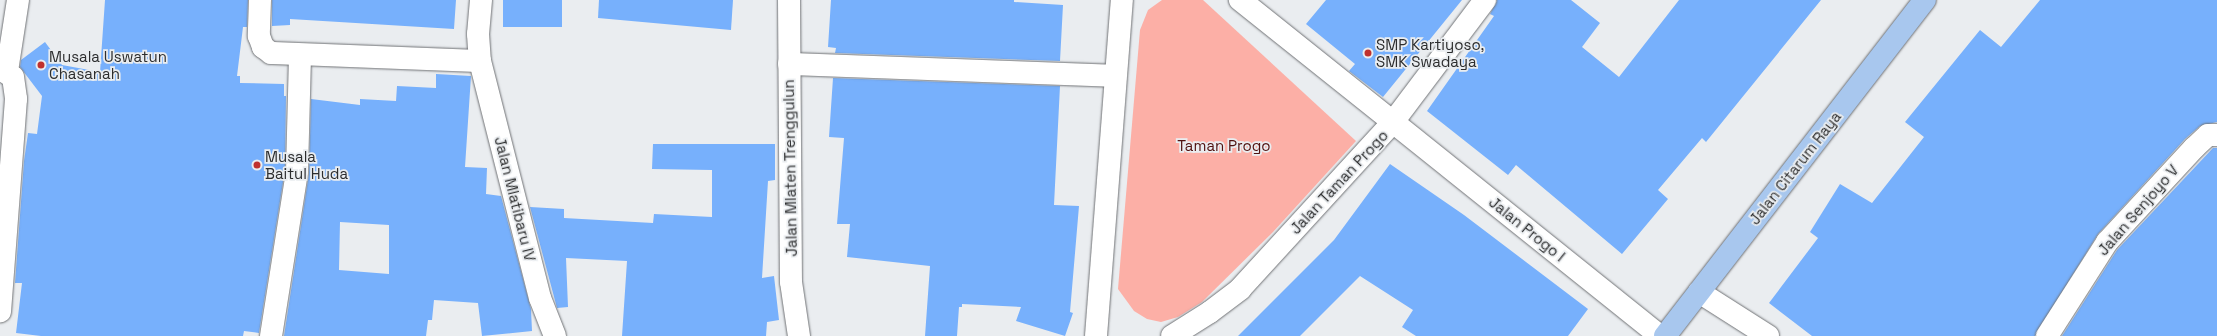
<!DOCTYPE html>
<style>
body{margin:0}
#map{position:relative;width:2217px;height:336px;overflow:hidden;background:#eaedf0;font-family:"Space Grotesk",sans-serif}
div>[style]{position:absolute}
.green>*{inset:0;background:#fcafa6}
.building>*{inset:0;background:#77b0fc;transform-origin:0 0}
.roads{filter:drop-shadow(0 0 1px #707275) drop-shadow(0 0 1px #707275)}
.street>*{height:22px;margin:-11px;padding:0 11px;transform-origin:11px;border-radius:11px;background:#fff}
.primary>*{height:22px;margin:-11px;padding:0 11px;transform-origin:11px;border-radius:11px;background:#a8c7ee}
.dots>*{width:11px;height:11px;translate:-50% -50%;box-sizing:border-box;border:2px solid #eaedf0;border-radius:50%}
span{translate:-50% -50%;white-space:nowrap;text-align:center;line-height:1.15;-webkit-text-stroke:3.5px #eaedf0;paint-order:stroke}
.poi-label{font-size:15px;color:#2c2d2e}
.left{translate:0 -50%;text-align:left}
.park-label{font-size:15px;color:#501210}
.street-label{font-size:15px;color:#2c2d2e}
</style>
<div id="map">
<div class="green">
<div style="clip-path:polygon(1162px 0,1203px 0,1356px 141px,1273px 232px,1202px 302px,1178px 317px,1161px 322px,1147px 319px,1134px 311px,1118px 289px,1140px 30px,1148px 10px)"></div>
</div>
<div class="building">
<div style="clip-path:polygon(105px 0,248px 0,247px 27px,243px 27px,237px 76px,240px 76px,240px 83px,284px 84px,284px 96px,286px 96px,285px 170px,259px 333px,244px 331px,243px 336px,41px 336px,16px 333px,22px 283px,15px 283px,24px 161px,28px 133px,37px 134px,42px 96px,20px 67px,21px 60px,45px 42px,62px 65px,100px 72px)"></div>
<div style="clip-path:polygon(272px 0,456px 0,454px 29px,290px 19px,290px 25px,272px 26px)"></div>
<div style="left:503px;top:0;width:59px;height:27px"></div>
<div style="clip-path:polygon(599px 0,733px 0,731px 30px,598px 18px)"></div>
<div style="clip-path:polygon(831px 0,1014px 0,1014px 2px,1063px 5px,1060px 61px,835px 53px,836px 48px,828px 47px)"></div>
<div style="clip-path:polygon(1326px 0,1462px 0,1383px 97px,1349px 71px,1355px 64px,1306px 24px)"></div>
<div style="clip-path:polygon(1497px 0,1571px 0,1600px 23px,1582px 47px,1619px 77px,1679px 0,1821px 0,1706px 142px,1702px 138px,1658px 190px,1668px 199px,1622px 254px,1516px 165px,1508px 175px,1427px 111px,1494px 16px,1490px 14px)"></div>
<div style="clip-path:polygon(2040px 0,2217px 0,2217px 122px,2200px 126px,2185px 139px,2098px 234px,2035px 336px,1812px 336px,1769px 303px,1818px 238px,1810px 232px,1840px 184px,1872px 203px,1924px 137px,1905px 122px,1980px 30px,2001px 47px)"></div>
<div style="clip-path:polygon(evenodd,436px 74px,471px 76px,465px 167px,487px 168px,486px 194px,501px 196px,531px 309px,532px 331px,482px 336px,478px 303px,434px 300px,432px 320px,428px 320px,426px 336px,284px 336px,309px 173px,311px 99px,360px 105px,360px 99px,396px 101px,397px 86px,436px 88px,436px 74px,340px 222px,389px 225px,389px 274px,339px 270px,340px 222px)"></div>
<div style="clip-path:polygon(833px 78px,1060px 86px,1054px 205px,1079px 206px,1070px 312px,1073px 313px,1065px 336px,1016px 321px,1021px 307px,962px 304px,962px 307px,959px 307px,957px 336px,925px 336px,930px 266px,847px 257px,850px 224px,837px 224px,844px 138px,829px 137px)"></div>
<div style="clip-path:polygon(653px 144px,775px 144px,775px 180px,768px 181px,762px 278px,774px 276px,779px 320px,767px 322px,766px 336px,622px 336px,627px 261px,566px 258px,568px 307px,557px 308px,530px 207px,564px 209px,564px 218px,653px 223px,654px 214px,712px 217px,712px 170px,652px 169px)"></div>
<div style="clip-path:polygon(2213px 148px,2217px 148px,2217px 336px,2062px 336px,2117px 250px)"></div>
<div style="clip-path:polygon(1390px 164px,1464px 215px,1588px 309px,1568px 336px,1416px 336px,1402px 327px,1413px 310px,1360px 276px,1300px 336px,1238px 336px,1334px 240px)"></div>
</div>
<div class="roads">
<div class="street">
<div style="left:260px;top:0;width:36px;rotate:92deg"></div>
<div style="left:259px;top:36px;width:12px;rotate:70deg"></div>
<div style="left:263px;top:47px;width:10px;rotate:37deg"></div>
<div style="left:271px;top:53px;width:209px;rotate:2.2deg"></div>
<div style="left:481px;top:0;width:34px;rotate:95deg"></div>
<div style="left:478px;top:34px;width:27px;rotate:86deg"></div>
<div style="left:480px;top:61px;width:244px;rotate:75.8deg"></div>
<div style="left:540px;top:298px;width:41px;rotate:68.5deg"></div>
<div style="left:789px;top:0;width:282px;rotate:89.6deg"></div>
<div style="left:791px;top:282px;width:55px;rotate:81.6deg"></div>
<div style="left:1485px;top:0;width:153px;rotate:127deg"></div>
<div style="left:1393px;top:122px;width:342px;rotate:38.7deg"></div>
<div style="left:789px;top:64px;width:326px;rotate:2.1deg"></div>
<div style="left:0;top:69px;width:15px;rotate:32deg"></div>
<div style="left:13px;top:77px;width:22px;rotate:82deg"></div>
<div style="left:16px;top:99px;width:213px;rotate:94.3deg"></div>
<div style="left:7px;top:71px;width:72px;rotate:-81.2deg"></div>
<div style="left:1699px;top:292px;width:82px;rotate:32.5deg"></div>
<div style="left:271px;top:336px;width:167px;rotate:-81deg"></div>
<div style="left:297px;top:171px;width:116px;rotate:-88.5deg"></div>
<div style="left:1096px;top:336px;width:337px;rotate:-85.6deg"></div>
<div style="left:1172px;top:336px;width:45px;rotate:-32.3deg"></div>
<div style="left:1210px;top:312px;width:38px;rotate:-37deg"></div>
<div style="left:1240px;top:289px;width:226px;rotate:-47.5deg"></div>
<div style="left:1393px;top:122px;width:196px;rotate:-141.4deg"></div>
<div style="left:2047px;top:336px;width:112px;rotate:-57.4deg"></div>
<div style="left:2107px;top:242px;width:128px;rotate:-47.2deg"></div>
<div style="left:2194px;top:148px;width:19px;rotate:-43deg"></div>
<div style="left:2208px;top:135px;width:9px"></div>
</div>
<div class="primary">
<div style="left:1665px;top:336px;width:425px;rotate:-52.3deg"></div>
</div>
</div>
<div class="dots">
<div style="left:1368px;top:53px;background:#c0312e"></div>
<div style="left:41px;top:65px;background:#c0312e"></div>
<div style="left:257px;top:165px;background:#c0312e"></div>
</div>
<div class="poi-label">
<span class="left" style="left:1376px;top:53px">SMP Kartiyoso,<br>SMK Swadaya</span>
<span class="left" style="left:49px;top:65px">Musala Uswatun<br>Chasanah</span>
<span class="left" style="left:265px;top:165px">Musala<br>Baitul Huda</span>
</div>
<div class="park-label">
<span style="left:1224px;top:146px">Taman Progo</span>
</div>
<div class="street-label">
<span style="left:790px;top:168px;rotate:-91deg">Jalan Mlaten Trenggulun</span>
<span style="left:1795px;top:168px;rotate:-52deg">Jalan Citarum Raya</span>
<span style="left:1339px;top:182px;rotate:-47deg">Jalan Taman Progo</span>
<span style="left:515px;top:199px;rotate:76deg">Jalan Mlatibaru IV</span>
<span style="left:2138px;top:210px;rotate:-49deg">Jalan Senjoyo V</span>
<span style="left:1527px;top:229px;rotate:39deg">Jalan Progo I</span>
</div>
</div>
